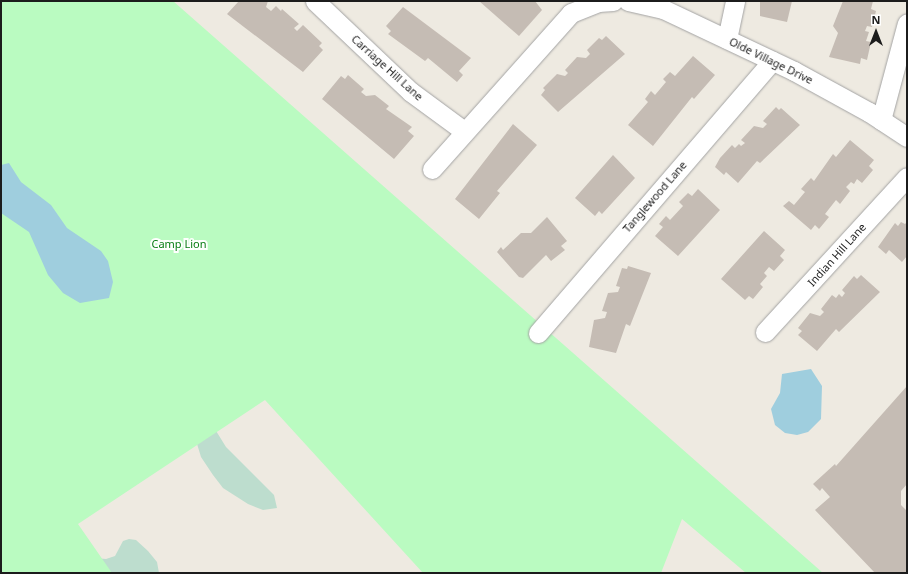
<!DOCTYPE html>
<style>
body{margin:0}
#map{position:relative;width:908px;height:574px;overflow:hidden;background:#eeeae1;font-family:"Noto Sans",sans-serif}
div>[style]{position:absolute}
.wetland>*{inset:0;background:#bdddce}
.park>*{inset:0;background:#bafbc1}
.water>*{inset:0;background:#9fcede}
.building>*{inset:0;background:#c5bcb4}
.roads{filter:drop-shadow(0 0 1px #a3a3a3) drop-shadow(0 0 1px #a3a3a3)}
.minor>*{height:19px;margin:-9.5px;padding:0 9.5px;transform-origin:9.5px;border-radius:9.5px;background:#fff}
span{translate:-50% -50%;white-space:nowrap;text-align:center;line-height:1.15;-webkit-text-stroke:4px #fff;paint-order:stroke}
.street-label{font-size:11px;color:#1c1c1c}
.park-label{font-size:11px;color:#077c13}
.frame{position:absolute;inset:0;border:2px solid #1c1c1c;pointer-events:none}
.north{position:absolute;left:856px;top:12px;width:40px;height:40px;-webkit-text-stroke:3px #fff;paint-order:stroke;rotate:0deg;font-size:11px;font-weight:700;line-height:16px;text-align:center;color:#1c1c1c}
.north::after{content:'';display:block;margin:auto;width:14px;height:18px;background:#1c1c1c;clip-path:polygon(50% 0,100% 100%,50% 72%,0 100%)}
</style>
<div id="map">
<div class="wetland">
<div style="clip-path:polygon(213px 426px,226px 447px,274px 495px,277px 508px,263px 510px,248px 504px,223px 488px,213px 475px,201px 457px,194px 434px)"></div>
<div style="clip-path:polygon(129px 539px,136px 540px,148px 551px,157px 562px,159px 573px,20px 573px,94px 558px,106px 559px,115px 556px,123px 541px)"></div>
</div>
<div class="park">
<div style="clip-path:polygon(1px 1px,173px 1px,823px 573px,746px 573px,682px 519px,661px 573px,423px 573px,265px 400px,78px 524px,112px 573px,1px 573px)"></div>
</div>
<div class="water">
<div style="clip-path:polygon(9px 163px,21px 182px,51px 205px,67px 228px,101px 251px,108px 261px,113px 282px,109px 298px,80px 303px,63px 293px,48px 275px,29px 232px,1px 213px,1px 165px)"></div>
<div style="clip-path:polygon(811px 369px,822px 386px,821px 419px,808px 432px,797px 435px,785px 433px,775px 425px,771px 409px,780px 393px,782px 374px)"></div>
</div>
<div class="building">
<div style="clip-path:polygon(239px 1px,268px 1px,266px 7px,271px 11px,276px 6px,281px 11px,282px 9px,299px 24px,294px 28px,297px 31px,303px 25px,322px 43px,319px 46px,323px 50px,303px 72px,227px 14px)"></div>
<div style="clip-path:polygon(479px 1px,535px 1px,542px 10px,519px 36px)"></div>
<div style="clip-path:polygon(760px 1px,792px 1px,787px 22px,760px 16px)"></div>
<div style="clip-path:polygon(843px 1px,873px 1px,871px 9px,876px 11px,872px 27px,867px 26px,865px 31px,869px 32px,866px 41px,871px 42px,867px 60px,861px 58px,860px 64px,829px 57px,838px 33px,833px 26px)"></div>
<div style="clip-path:polygon(403px 7px,471px 58px,459px 71px,463px 75px,457px 82px,428px 58px,425px 61px,388px 34px,391px 31px,386px 26px)"></div>
<div style="clip-path:polygon(606px 36px,625px 54px,558px 112px,541px 95px,545px 90px,543px 88px,557px 74px,565px 76px,568px 73px,565px 70px,577px 57px,586px 58px,590px 54px,587px 50px,599px 38px,602px 40px)"></div>
<div style="clip-path:polygon(693px 56px,715px 75px,694px 99px,692px 97px,653px 146px,628px 125px,648px 102px,645px 99px,651px 91px,655px 95px,666px 82px,663px 79px,670px 72px,675px 76px)"></div>
<div style="clip-path:polygon(348px 75px,364px 89px,361px 92px,366px 96px,375px 95px,389px 106px,386px 109px,412px 127px,408px 131px,414px 136px,394px 159px,322px 99px,341px 76px,345px 79px)"></div>
<div style="clip-path:polygon(776px 107px,779px 110px,781px 108px,800px 125px,760px 163px,757px 161px,738px 183px,726px 172px,724px 175px,715px 167px,720px 158px,732px 145px,735px 148px,739px 144px,741px 146px,745px 143px,741px 140px,754px 126px,763px 128px,767px 124px,763px 121px)"></div>
<div style="clip-path:polygon(513px 124px,537px 145px,497px 191px,500px 193px,479px 219px,455px 199px)"></div>
<div style="clip-path:polygon(850px 140px,874px 160px,869px 166px,873px 170px,862px 183px,857px 179px,854px 184px,851px 182px,846px 187px,850px 191px,840px 204px,836px 200px,825px 214px,829px 217px,819px 229px,815px 225px,811px 230px,783px 206px,789px 201px,794px 205px,805px 192px,801px 189px,811px 178px,814px 181px,833px 154px,836px 157px)"></div>
<div style="clip-path:polygon(613px 155px,635px 178px,602px 214px,599px 211px,595px 216px,575px 198px)"></div>
<div style="clip-path:polygon(698px 189px,720px 210px,678px 256px,655px 236px,663px 227px,659px 224px,666px 216px,670px 220px,683px 206px,679px 202px,688px 193px,692px 196px)"></div>
<div style="clip-path:polygon(547px 217px,567px 241px,561px 246px,565px 250px,551px 261px,546px 255px,523px 278px,519px 277px,497px 252px,501px 247px,503px 250px,521px 233px,531px 233px)"></div>
<div style="clip-path:polygon(901px 222px,905px 224px,907px 222px,907px 256px,902px 262px,889px 250px,886px 254px,878px 247px,895px 223px,898px 226px)"></div>
<div style="clip-path:polygon(764px 231px,785px 250px,780px 256px,784px 260px,774px 271px,769px 267px,764px 273px,767px 276px,760px 284px,763px 287px,753px 299px,749px 296px,745px 300px,721px 279px)"></div>
<div style="clip-path:polygon(628px 266px,651px 273px,630px 326px,626px 324px,616px 353px,589px 347px,594px 320px,605px 318px,607px 312px,602px 311px,608px 293px,618px 292px,620px 287px,616px 286px,622px 268px,627px 269px)"></div>
<div style="clip-path:polygon(861px 275px,880px 292px,839px 332px,836px 329px,817px 351px,798px 335px,802px 331px,798px 328px,810px 313px,820px 316px,824px 312px,821px 309px,832px 295px,836px 298px,839px 294px,842px 297px,845px 293px,842px 290px,854px 276px,857px 279px)"></div>
<div style="clip-path:polygon(907px 386px,907px 484px,901px 491px,901px 505px,907px 511px,907px 573px,875px 573px,815px 510px,830px 497px,822px 488px,820px 491px,813px 484px,835px 464px,836px 466px)"></div>
</div>
<div class="roads">
<div class="minor">
<div style="left:315px;top:1px;width:132px;rotate:43.5deg"></div>
<div style="left:411px;top:92px;width:66px;rotate:36.3deg"></div>
<div style="left:628px;top:1px;width:36px;rotate:13deg"></div>
<div style="left:663px;top:9px;width:145px;rotate:25.3deg"></div>
<div style="left:794px;top:71px;width:85px;rotate:28.7deg"></div>
<div style="left:869px;top:112px;width:45px;rotate:33.3deg"></div>
<div style="left:727px;top:39px;width:39px;rotate:-78deg"></div>
<div style="left:881px;top:120px;width:100px;rotate:-75deg"></div>
<div style="left:432px;top:169px;width:209px;rotate:-48.3deg"></div>
<div style="left:571px;top:13px;width:29px;rotate:-22deg"></div>
<div style="left:598px;top:2px;width:15px;rotate:-4deg"></div>
<div style="left:765px;top:332px;width:210px;rotate:-47.5deg"></div>
<div style="left:538px;top:333px;width:359px;rotate:-49.3deg"></div>
</div>
</div>
<div class="street-label">
<span style="left:771px;top:61px;rotate:26deg">Olde Village Drive</span>
<span style="left:387px;top:68px;rotate:42deg">Carriage Hill Lane</span>
<span style="left:655px;top:197px;rotate:-49deg">Tanglewood Lane</span>
<span style="left:837px;top:255px;rotate:-48deg">Indian Hill Lane</span>
</div>
<div class="park-label">
<span style="left:179px;top:244px">Camp Lion</span>
</div>
<div class="frame"></div>
<div class="north">N</div>
</div>
